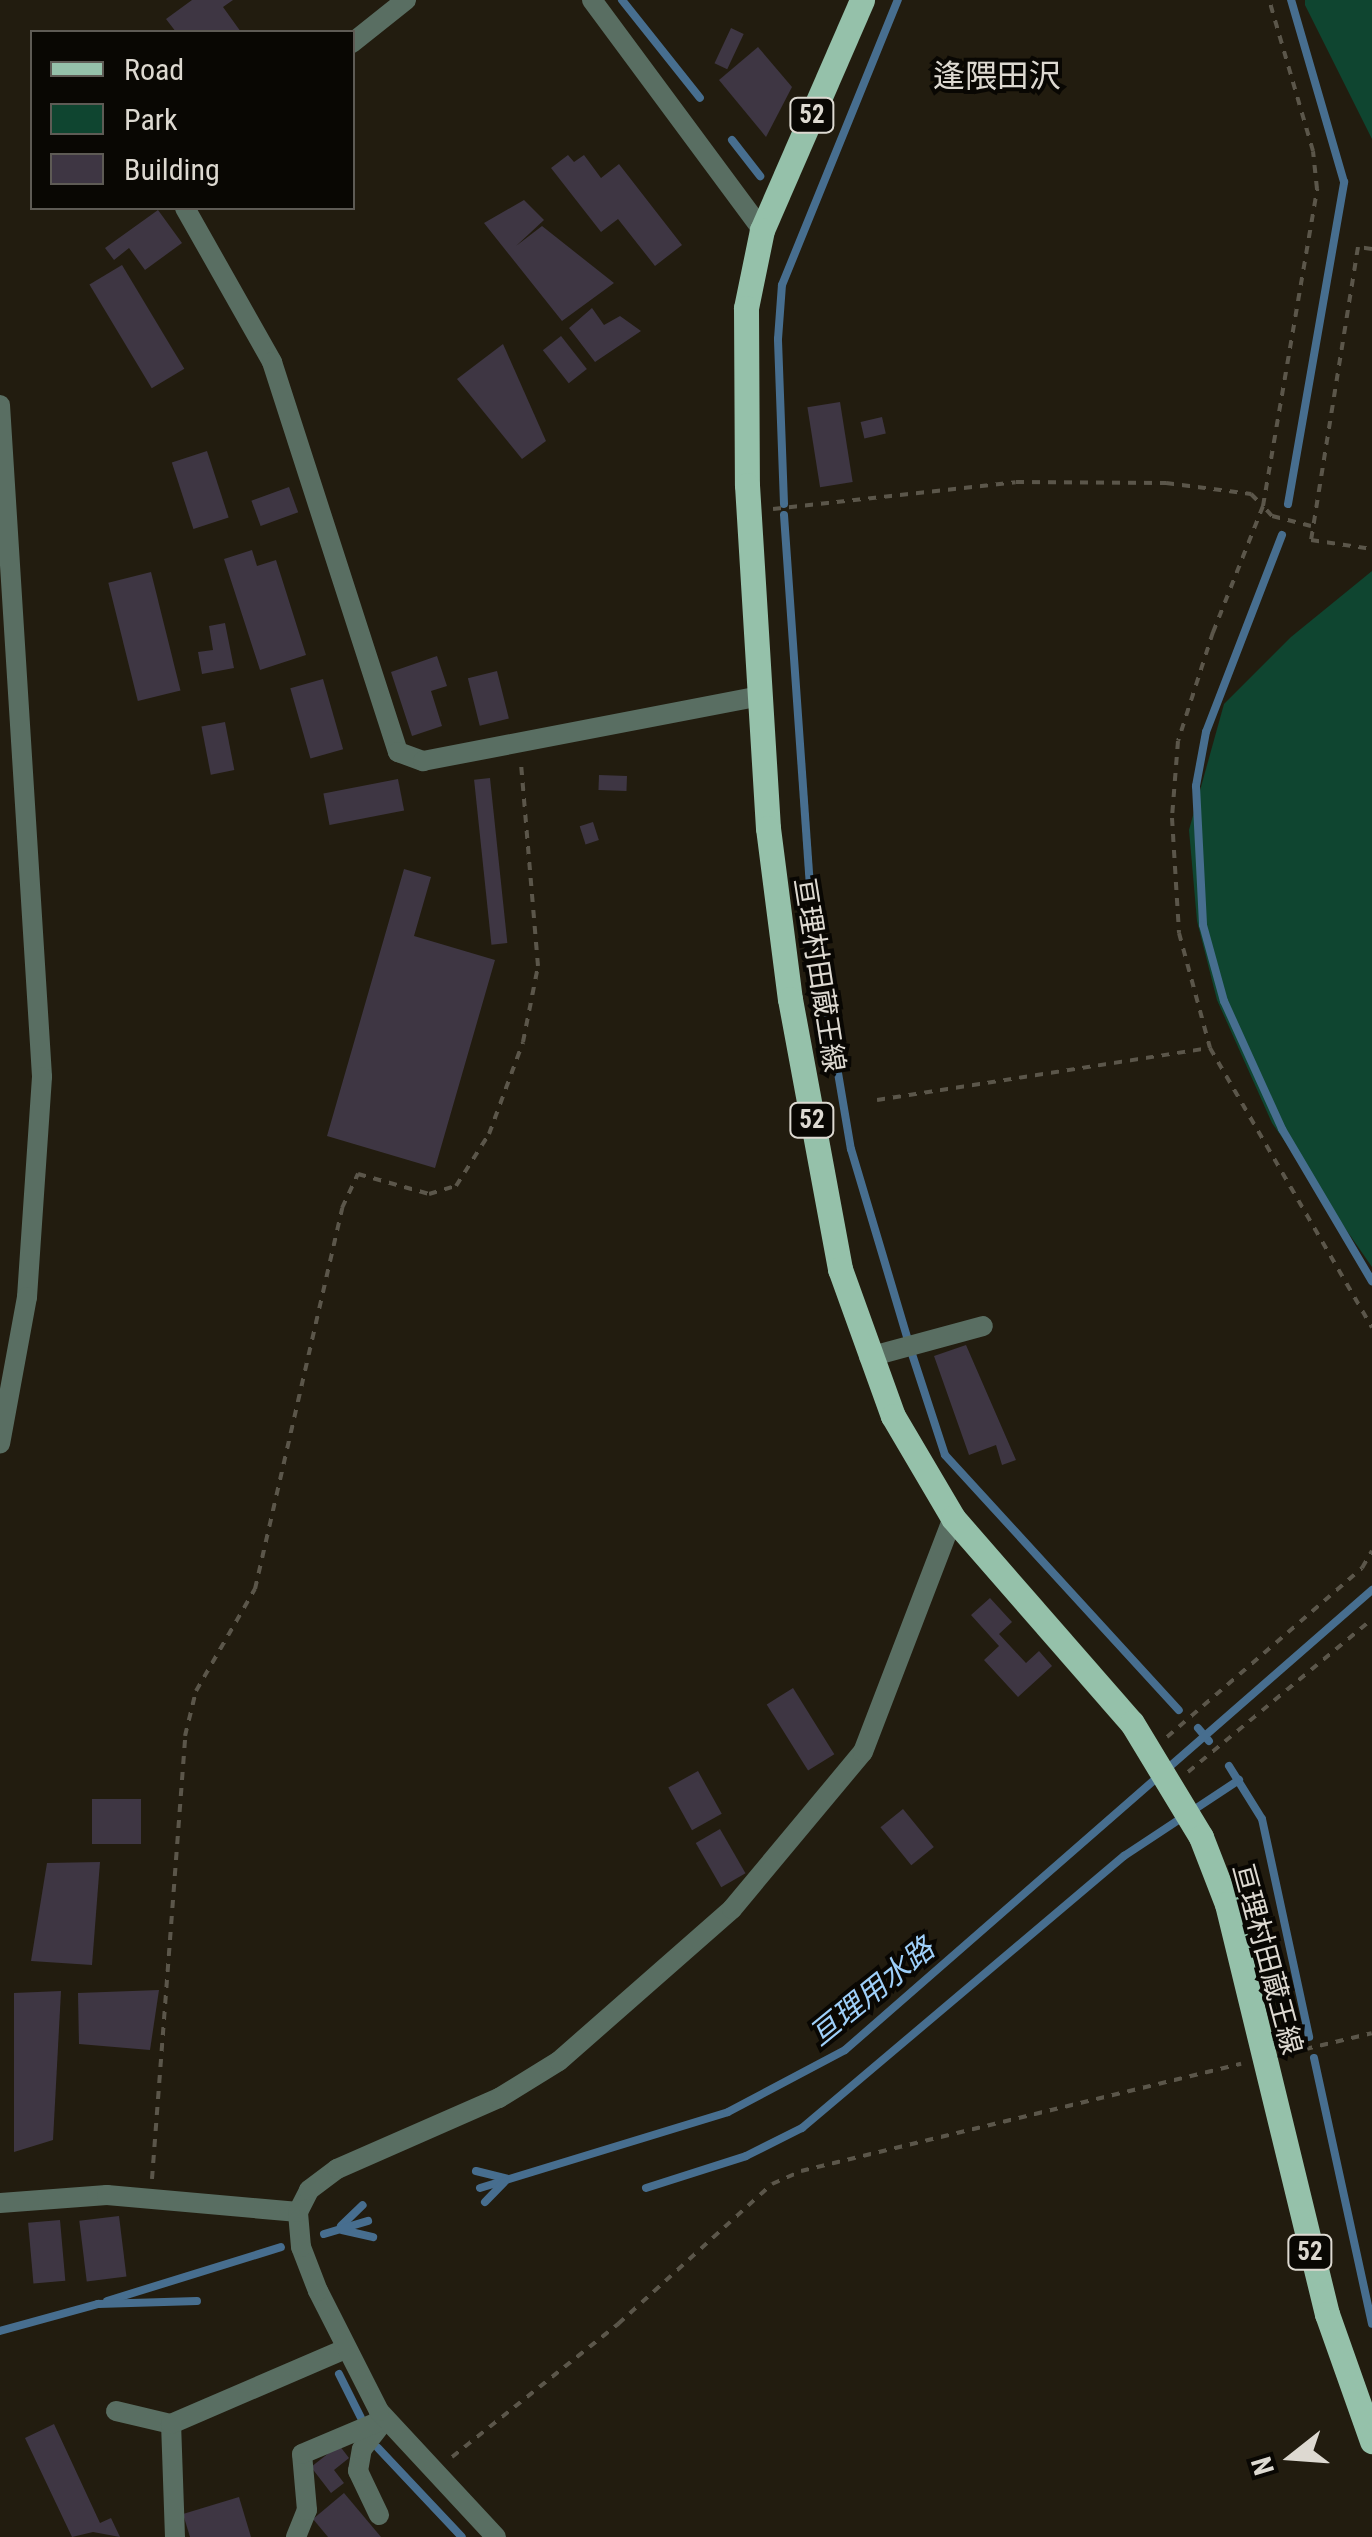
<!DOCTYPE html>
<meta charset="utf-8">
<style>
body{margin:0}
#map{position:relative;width:1372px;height:2537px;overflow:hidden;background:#221c0f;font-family:"Roboto Condensed","Noto Sans JP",sans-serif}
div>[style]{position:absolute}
.green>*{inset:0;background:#0f4530}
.stream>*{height:8px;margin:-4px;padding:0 4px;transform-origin:4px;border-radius:4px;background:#476e8f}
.building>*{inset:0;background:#3e3643;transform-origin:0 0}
.path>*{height:4px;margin-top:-2px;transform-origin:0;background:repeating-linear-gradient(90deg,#5b564a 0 8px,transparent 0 16px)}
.minor>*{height:20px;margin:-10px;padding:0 10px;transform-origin:10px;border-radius:10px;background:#596e62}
.tertiary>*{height:20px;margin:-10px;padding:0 10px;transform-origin:10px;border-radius:10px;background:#596e62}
.primary>*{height:25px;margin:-12.5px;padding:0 12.5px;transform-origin:12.5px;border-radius:12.5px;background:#95c1aa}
span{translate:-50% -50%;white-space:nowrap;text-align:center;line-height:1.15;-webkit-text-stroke:8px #090703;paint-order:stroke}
.shield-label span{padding:2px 8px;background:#090703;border:2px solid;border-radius:8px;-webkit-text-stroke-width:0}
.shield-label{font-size:25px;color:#ddd9d1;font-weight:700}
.street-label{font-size:28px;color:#ddd9d1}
.water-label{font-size:30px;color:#9ecff9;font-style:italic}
.quarter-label{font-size:32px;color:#ddd9d1}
.legend{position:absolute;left:30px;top:30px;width:325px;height:180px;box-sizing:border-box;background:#090703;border:2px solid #5e5b55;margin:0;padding:12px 18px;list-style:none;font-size:30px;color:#ddd9d1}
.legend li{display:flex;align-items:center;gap:20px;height:50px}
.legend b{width:50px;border:2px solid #5e5b55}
.north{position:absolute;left:1242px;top:2407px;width:100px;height:100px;-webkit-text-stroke:8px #090703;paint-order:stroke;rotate:253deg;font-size:28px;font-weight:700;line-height:40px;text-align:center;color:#ddd9d1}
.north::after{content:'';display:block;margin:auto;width:35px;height:45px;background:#ddd9d1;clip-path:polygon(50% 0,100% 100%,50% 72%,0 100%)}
</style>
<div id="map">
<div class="green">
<div style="clip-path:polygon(1305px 0,1372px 0,1372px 139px,1305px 5px)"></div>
<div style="clip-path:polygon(1372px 571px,1372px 1267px,1272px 1123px,1217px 1000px,1197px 921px,1189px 830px,1224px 704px,1291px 637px)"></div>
</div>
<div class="stream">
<div style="left:622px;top:0;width:125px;rotate:51.5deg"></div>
<div style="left:732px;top:140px;width:46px;rotate:52.1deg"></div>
<div style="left:784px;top:504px;width:165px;rotate:-92.1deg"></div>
<div style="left:778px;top:339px;width:54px;rotate:-85.8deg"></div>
<div style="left:782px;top:285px;width:308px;rotate:-67.9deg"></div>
<div style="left:1288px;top:504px;width:327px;rotate:-80.1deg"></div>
<div style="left:1344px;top:182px;width:190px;rotate:-106.2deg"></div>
<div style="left:784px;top:515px;width:411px;rotate:86deg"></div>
<div style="left:813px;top:925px;width:227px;rotate:80.4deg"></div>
<div style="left:851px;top:1149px;width:196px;rotate:73.4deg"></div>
<div style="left:1282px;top:535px;width:211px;rotate:111.1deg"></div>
<div style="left:1206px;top:732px;width:55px;rotate:100.5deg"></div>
<div style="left:1196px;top:786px;width:139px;rotate:87.1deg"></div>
<div style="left:1203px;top:925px;width:79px;rotate:74.6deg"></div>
<div style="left:1224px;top:1001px;width:141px;rotate:65.6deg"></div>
<div style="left:1282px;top:1129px;width:177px;rotate:59.4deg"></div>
<div style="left:912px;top:1354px;width:106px;rotate:71.9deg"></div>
<div style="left:945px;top:1455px;width:346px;rotate:47.5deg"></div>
<div style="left:1198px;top:1728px;width:17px;rotate:50deg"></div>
<div style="left:1229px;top:1766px;width:62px;rotate:58.1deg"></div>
<div style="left:1262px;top:1819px;width:223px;rotate:77.8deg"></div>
<div style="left:1314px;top:2058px;width:272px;rotate:77.7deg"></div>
<div style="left:476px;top:2171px;width:32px;rotate:14deg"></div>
<div style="left:480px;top:2188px;width:259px;rotate:-17deg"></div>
<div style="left:728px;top:2112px;width:132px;rotate:-27.9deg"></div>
<div style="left:845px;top:2050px;width:700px;rotate:-41.12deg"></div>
<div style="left:646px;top:2188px;width:105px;rotate:-17.7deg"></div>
<div style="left:746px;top:2156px;width:63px;rotate:-26.6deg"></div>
<div style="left:802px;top:2128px;width:422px;rotate:-40.2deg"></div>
<div style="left:1124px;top:1856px;width:138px;rotate:-33.5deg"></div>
<div style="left:485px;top:2202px;width:28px;rotate:-46deg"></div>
<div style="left:341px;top:2226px;width:30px;rotate:-44deg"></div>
<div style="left:342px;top:2230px;width:32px;rotate:13deg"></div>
<div style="left:324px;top:2234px;width:46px;rotate:-16.5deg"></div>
<div style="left:107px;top:2301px;width:182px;rotate:-17.2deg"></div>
<div style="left:0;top:2331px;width:102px;rotate:-15.4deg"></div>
<div style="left:98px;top:2304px;width:99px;rotate:-1.7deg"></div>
<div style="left:339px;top:2374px;width:49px;rotate:63.4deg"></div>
<div style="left:378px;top:2448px;width:122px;rotate:46.7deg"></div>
</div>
<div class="building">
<div style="clip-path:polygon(192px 0,233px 0,223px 7px,241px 32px,176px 32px,166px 19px)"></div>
<div style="left:731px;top:28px;width:14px;height:39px;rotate:25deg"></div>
<div style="clip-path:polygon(758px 47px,792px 87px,766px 137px,719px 80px)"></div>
<div style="clip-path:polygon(568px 155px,574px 162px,584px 155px,601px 178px,619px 164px,682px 245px,655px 266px,618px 219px,601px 232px,551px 168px)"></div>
<div style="clip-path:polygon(524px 200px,544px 220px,516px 246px,542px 226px,614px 283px,562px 321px,484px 223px)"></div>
<div style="clip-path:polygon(158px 210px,182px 243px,145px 270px,129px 248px,114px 260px,105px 248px)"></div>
<div style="left:122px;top:265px;width:121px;height:38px;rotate:59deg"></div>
<div style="clip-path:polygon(592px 308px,604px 325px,620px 316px,641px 331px,595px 362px,569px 328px)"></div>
<div style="left:561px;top:336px;width:42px;height:23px;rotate:52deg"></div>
<div style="clip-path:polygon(503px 344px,546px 441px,522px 459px,457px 379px)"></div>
<div style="left:840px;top:402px;width:81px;height:33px;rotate:81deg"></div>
<div style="left:882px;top:417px;width:17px;height:22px;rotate:77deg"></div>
<div style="left:207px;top:451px;width:70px;height:37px;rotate:72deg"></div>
<div style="left:289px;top:487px;width:27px;height:40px;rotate:70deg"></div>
<div style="clip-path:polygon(252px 550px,257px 566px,276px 560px,306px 655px,260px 670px,224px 559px)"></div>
<div style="left:151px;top:572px;width:122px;height:44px;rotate:76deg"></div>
<div style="clip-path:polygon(225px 623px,234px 668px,202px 674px,198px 652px,213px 650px,209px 626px)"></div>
<div style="clip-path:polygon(437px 656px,447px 686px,431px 691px,442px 726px,412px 736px,391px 672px)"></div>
<div style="left:497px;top:671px;width:49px;height:30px;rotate:76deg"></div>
<div style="left:323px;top:679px;width:73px;height:34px;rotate:74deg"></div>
<div style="left:225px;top:722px;width:49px;height:24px;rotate:79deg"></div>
<div style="left:599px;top:775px;width:28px;height:15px;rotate:2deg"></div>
<div style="left:490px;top:778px;width:166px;height:16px;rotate:84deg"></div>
<div style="left:398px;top:779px;width:32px;height:76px;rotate:79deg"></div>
<div style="left:593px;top:822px;width:19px;height:14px;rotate:72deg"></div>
<div style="clip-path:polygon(404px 869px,431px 877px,414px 936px,495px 960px,435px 1168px,327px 1136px)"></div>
<div style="clip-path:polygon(966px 1345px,1016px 1460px,1002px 1465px,996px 1445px,969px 1455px,934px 1356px)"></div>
<div style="clip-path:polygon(990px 1598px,1012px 1622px,999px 1634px,1026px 1663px,1039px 1651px,1052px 1666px,1018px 1697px,984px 1660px,999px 1646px,971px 1615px)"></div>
<div style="left:793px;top:1688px;width:78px;height:31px;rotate:58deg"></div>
<div style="left:698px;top:1771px;width:49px;height:34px;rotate:61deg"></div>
<div style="left:141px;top:1799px;width:45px;height:49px;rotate:90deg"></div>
<div style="left:903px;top:1809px;width:49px;height:29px;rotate:51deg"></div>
<div style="left:720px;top:1829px;width:51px;height:28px;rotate:60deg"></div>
<div style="clip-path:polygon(100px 1862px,92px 1965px,31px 1961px,47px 1863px)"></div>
<div style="clip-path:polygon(159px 1990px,150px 2050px,79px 2044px,78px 1993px)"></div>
<div style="clip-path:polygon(61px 1991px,53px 2140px,14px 2152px,14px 1993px)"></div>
<div style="left:119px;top:2216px;width:61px;height:40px;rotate:83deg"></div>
<div style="left:60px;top:2220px;width:61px;height:32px;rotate:85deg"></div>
<div style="clip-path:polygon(54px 2424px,100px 2523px,111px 2518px,120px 2537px,93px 2532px,72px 2537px,25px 2438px)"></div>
<div style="clip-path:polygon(339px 2445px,349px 2458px,334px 2470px,344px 2483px,331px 2493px,311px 2467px)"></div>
<div style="clip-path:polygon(344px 2493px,381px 2537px,328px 2537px,313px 2519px)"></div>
<div style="clip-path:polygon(239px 2497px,251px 2537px,190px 2537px,183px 2514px)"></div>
</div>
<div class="path">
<div style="left:1372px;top:249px;width:14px;rotate:-172deg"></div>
<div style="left:1358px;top:247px;width:297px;rotate:99.1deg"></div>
<div style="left:1311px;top:540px;width:62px;rotate:8.4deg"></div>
<div style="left:773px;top:509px;width:244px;rotate:-6.3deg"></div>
<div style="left:1016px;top:482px;width:150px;rotate:0.4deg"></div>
<div style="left:1166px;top:483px;width:86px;rotate:7.4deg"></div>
<div style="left:1251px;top:494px;width:17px;rotate:45deg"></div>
<div style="left:1263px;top:506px;width:322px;rotate:-80.3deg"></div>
<div style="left:1317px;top:189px;width:38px;rotate:-96deg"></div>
<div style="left:1313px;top:151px;width:157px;rotate:-106.2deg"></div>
<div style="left:1311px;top:526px;width:40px;rotate:-165.6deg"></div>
<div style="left:1272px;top:516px;width:13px;rotate:-132deg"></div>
<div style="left:1263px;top:506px;width:136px;rotate:111.6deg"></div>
<div style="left:1213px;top:632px;width:114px;rotate:107.8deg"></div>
<div style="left:1178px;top:741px;width:77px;rotate:94.5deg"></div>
<div style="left:1172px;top:818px;width:115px;rotate:86.5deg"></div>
<div style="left:1179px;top:933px;width:119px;rotate:74.9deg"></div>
<div style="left:1210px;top:1048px;width:323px;rotate:59.9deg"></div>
<div style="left:877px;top:1100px;width:337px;rotate:-8.9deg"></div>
<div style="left:1167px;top:1737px;width:258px;rotate:-40.9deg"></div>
<div style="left:1362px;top:1568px;width:20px;rotate:-60deg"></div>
<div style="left:1188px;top:1772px;width:239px;rotate:-39.7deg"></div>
<div style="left:1289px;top:2053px;width:85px;rotate:-13.5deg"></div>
<div style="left:152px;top:2179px;width:444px;rotate:-85.7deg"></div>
<div style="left:185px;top:1736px;width:46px;rotate:-76.3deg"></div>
<div style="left:196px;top:1691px;width:118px;rotate:-60deg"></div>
<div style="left:255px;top:1589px;width:391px;rotate:-77.1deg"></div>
<div style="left:342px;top:1208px;width:38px;rotate:-65deg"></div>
<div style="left:358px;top:1174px;width:74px;rotate:15.7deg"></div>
<div style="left:429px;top:1194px;width:28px;rotate:-17deg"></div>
<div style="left:456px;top:1186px;width:62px;rotate:-57.6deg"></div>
<div style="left:489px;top:1134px;width:98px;rotate:-69.7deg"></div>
<div style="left:523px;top:1042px;width:77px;rotate:-78.8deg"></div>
<div style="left:538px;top:966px;width:204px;rotate:-94.8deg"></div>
<div style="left:452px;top:2457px;width:213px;rotate:-38.7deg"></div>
<div style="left:618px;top:2324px;width:208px;rotate:-42.3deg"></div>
<div style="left:772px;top:2184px;width:32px;rotate:-24deg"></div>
<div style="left:801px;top:2171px;width:453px;rotate:-13.7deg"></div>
</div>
<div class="minor">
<div style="left:352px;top:43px;width:69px;rotate:-38.5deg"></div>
<div style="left:185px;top:208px;width:177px;rotate:60.5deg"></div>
<div style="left:272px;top:362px;width:410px;rotate:72.1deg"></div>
<div style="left:398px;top:752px;width:27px;rotate:20deg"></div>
<div style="left:423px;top:761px;width:343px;rotate:-10.9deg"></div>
<div style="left:0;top:405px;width:673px;rotate:86.42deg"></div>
<div style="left:42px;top:1077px;width:221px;rotate:93.9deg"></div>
<div style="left:27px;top:1297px;width:149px;rotate:100.4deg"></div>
<div style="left:869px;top:1357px;width:118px;rotate:-15.2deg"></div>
<div style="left:0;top:2203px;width:107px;rotate:-4.3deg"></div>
<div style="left:107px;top:2195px;width:192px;rotate:5.1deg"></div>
<div style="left:116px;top:2411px;width:57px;rotate:13.3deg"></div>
<div style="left:379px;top:2515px;width:49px;rotate:-115.5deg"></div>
<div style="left:358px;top:2471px;width:22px;rotate:-80deg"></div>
<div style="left:362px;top:2449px;width:36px;rotate:-52deg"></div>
<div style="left:175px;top:2537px;width:113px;rotate:-92deg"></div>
<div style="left:171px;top:2424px;width:189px;rotate:-23.3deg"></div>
<div style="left:296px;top:2537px;width:29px;rotate:-68deg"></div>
<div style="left:307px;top:2510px;width:56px;rotate:-95.1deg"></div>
<div style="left:302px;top:2454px;width:90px;rotate:-22.9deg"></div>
<div style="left:496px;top:2537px;width:172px;rotate:-132.9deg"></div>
<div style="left:379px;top:2411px;width:135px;rotate:-116.9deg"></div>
<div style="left:318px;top:2291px;width:47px;rotate:-111.1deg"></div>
<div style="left:301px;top:2247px;width:35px;rotate:-95deg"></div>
<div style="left:298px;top:2212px;width:25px;rotate:-63deg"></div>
<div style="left:309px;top:2190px;width:35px;rotate:-37deg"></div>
<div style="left:337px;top:2169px;width:177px;rotate:-23.7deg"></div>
<div style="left:499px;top:2098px;width:70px;rotate:-31.7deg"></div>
<div style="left:559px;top:2061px;width:230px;rotate:-41.3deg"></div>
<div style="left:732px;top:1909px;width:204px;rotate:-50.2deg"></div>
<div style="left:863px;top:1752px;width:251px;rotate:-69deg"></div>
</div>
<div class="tertiary">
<div style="left:592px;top:0;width:286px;rotate:53.5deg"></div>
</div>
<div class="primary">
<div style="left:862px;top:0;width:251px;rotate:113.5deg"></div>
<div style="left:762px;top:230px;width:80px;rotate:101.6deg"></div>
<div style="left:746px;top:308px;width:177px;rotate:89.7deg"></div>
<div style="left:747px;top:485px;width:344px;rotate:86.5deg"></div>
<div style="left:768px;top:828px;width:172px;rotate:82.7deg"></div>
<div style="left:790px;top:999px;width:275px;rotate:79.5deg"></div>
<div style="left:840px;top:1269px;width:156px;rotate:70.2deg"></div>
<div style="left:893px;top:1416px;width:118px;rotate:59.5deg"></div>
<div style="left:953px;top:1518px;width:272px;rotate:48.9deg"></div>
<div style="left:1132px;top:1723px;width:133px;rotate:58.8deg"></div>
<div style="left:1201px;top:1837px;width:72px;rotate:68.8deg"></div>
<div style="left:1227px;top:1904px;width:422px;rotate:76.3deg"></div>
<div style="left:1327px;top:2314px;width:135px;rotate:70.5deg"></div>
</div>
<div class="shield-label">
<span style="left:812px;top:115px">52</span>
<span style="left:812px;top:1120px">52</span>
<span style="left:1310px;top:2252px">52</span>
</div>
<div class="street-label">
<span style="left:819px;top:975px;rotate:81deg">亘理村田蔵王線</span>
<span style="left:1267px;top:1959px;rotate:75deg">亘理村田蔵王線</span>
</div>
<div class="water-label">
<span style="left:872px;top:1992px;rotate:-39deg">亘理用水路</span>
</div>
<div class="quarter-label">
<span style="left:997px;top:76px">逢隈田沢</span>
</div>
<ul class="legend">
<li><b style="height:12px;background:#95c1aa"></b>Road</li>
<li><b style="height:28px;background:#0f4530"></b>Park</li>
<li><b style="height:28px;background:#3e3643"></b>Building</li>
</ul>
<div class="north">N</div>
</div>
